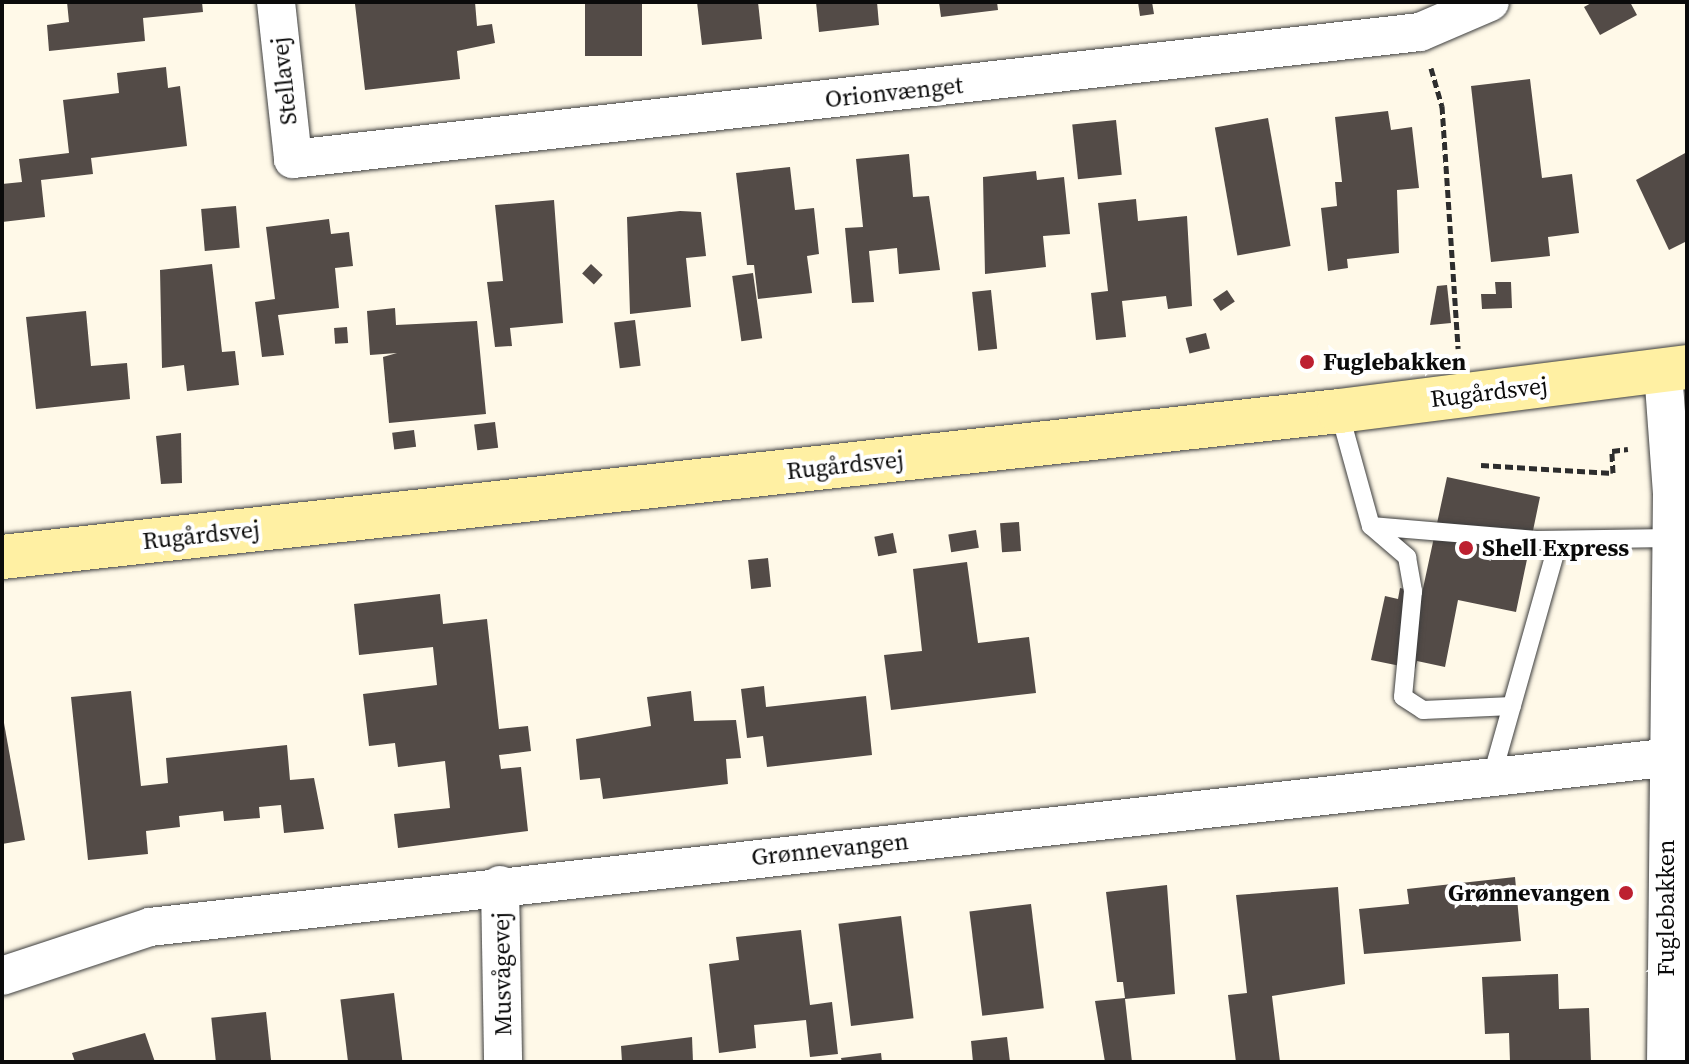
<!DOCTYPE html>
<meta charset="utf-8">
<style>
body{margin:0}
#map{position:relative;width:1689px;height:1064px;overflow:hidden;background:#fff9e8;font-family:"Source Serif 4",serif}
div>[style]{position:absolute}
.building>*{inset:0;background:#534b47;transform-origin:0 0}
.path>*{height:5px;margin-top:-2.5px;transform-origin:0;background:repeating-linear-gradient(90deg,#2d2d2d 0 8px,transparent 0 12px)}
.roads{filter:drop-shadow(0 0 2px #3e3e3e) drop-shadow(0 0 2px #3e3e3e)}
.service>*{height:18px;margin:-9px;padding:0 9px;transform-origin:9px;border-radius:9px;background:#fff}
.minor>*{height:38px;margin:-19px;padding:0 19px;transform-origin:19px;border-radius:19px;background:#fff}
.secondary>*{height:44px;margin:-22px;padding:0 22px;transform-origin:22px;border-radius:22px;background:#fff0a3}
.dots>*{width:22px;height:22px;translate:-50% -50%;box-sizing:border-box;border:4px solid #fff;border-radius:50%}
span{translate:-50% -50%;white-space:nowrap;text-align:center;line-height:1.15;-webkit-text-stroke:8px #fff;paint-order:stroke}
.street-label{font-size:24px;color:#0b0b0b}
.poi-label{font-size:24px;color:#0b0b0b;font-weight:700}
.left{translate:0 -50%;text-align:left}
.right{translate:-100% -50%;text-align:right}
.frame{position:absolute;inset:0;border:4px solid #0b0b0b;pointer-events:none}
</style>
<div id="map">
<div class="building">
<div style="clip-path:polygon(67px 2px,202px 2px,203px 12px,143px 18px,145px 41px,49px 51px,47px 25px,69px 22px)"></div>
<div style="clip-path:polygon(475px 2px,477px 26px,492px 24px,495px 43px,457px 51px,460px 79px,365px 90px,355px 4px)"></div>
<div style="left:585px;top:2px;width:57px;height:54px"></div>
<div style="clip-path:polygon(697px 2px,758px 2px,762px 39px,702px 45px)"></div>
<div style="clip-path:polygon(816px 2px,877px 2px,879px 25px,819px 32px)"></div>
<div style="clip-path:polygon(939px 2px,997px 2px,998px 10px,941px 17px)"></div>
<div style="clip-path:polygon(1138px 2px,1152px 2px,1154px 14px,1140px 16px)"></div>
<div style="clip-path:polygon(1593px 2px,1630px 2px,1637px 15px,1600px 35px,1584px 7px)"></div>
<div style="clip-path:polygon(166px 67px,168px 88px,180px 86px,187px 146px,91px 158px,93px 174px,41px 180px,45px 217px,2px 222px,2px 184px,22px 182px,19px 159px,69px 153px,63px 100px,119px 93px,117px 73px)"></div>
<div style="clip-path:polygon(1530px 79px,1542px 178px,1572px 174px,1579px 233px,1548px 237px,1550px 256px,1491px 262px,1471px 86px)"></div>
<div style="clip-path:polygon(1388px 111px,1391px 130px,1412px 127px,1419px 188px,1397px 190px,1399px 253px,1347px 259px,1348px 268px,1328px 271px,1321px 208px,1337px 206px,1335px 182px,1342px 182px,1335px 117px)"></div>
<div style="left:1268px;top:118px;width:130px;height:54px;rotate:80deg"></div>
<div style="left:1116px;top:120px;width:55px;height:44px;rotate:84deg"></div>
<div style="clip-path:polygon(1687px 152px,1687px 241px,1669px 250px,1636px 180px)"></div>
<div style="clip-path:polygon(909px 154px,913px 197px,929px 196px,940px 270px,899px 274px,897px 248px,869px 251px,874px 302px,852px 303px,845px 228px,863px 227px,856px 159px)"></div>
<div style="clip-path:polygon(790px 167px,795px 210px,814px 208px,819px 254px,807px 256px,812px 293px,758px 299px,754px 265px,747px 265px,736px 173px)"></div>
<div style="clip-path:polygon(1036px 171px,1037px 180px,1064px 177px,1070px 234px,1043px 236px,1046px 267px,985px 274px,983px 177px)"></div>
<div style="clip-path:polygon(1136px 199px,1138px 221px,1187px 216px,1192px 306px,1168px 309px,1166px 296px,1122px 301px,1126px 337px,1096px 340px,1091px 293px,1108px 291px,1098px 203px)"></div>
<div style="clip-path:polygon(554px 200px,563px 323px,510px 328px,512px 346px,495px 347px,487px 282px,503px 281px,495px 205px)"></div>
<div style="left:236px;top:206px;width:42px;height:35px;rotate:85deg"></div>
<div style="clip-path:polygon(680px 211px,701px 212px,706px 256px,686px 258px,691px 307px,630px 314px,627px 217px)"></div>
<div style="clip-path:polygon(329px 219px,331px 234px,349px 232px,353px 266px,335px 268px,339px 308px,278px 315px,284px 355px,262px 357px,255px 302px,275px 299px,266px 227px)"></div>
<div style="clip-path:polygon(212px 264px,222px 352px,235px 351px,239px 385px,187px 391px,184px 365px,162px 368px,160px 270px)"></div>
<div style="left:591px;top:264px;width:16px;height:13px;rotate:43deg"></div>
<div style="left:753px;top:273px;width:66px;height:21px;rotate:82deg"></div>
<div style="clip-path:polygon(1495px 282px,1511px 282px,1512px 308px,1482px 309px,1481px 294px,1496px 294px)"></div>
<div style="clip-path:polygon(1447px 285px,1451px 323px,1430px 325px,1437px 286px)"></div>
<div style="left:991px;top:290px;width:59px;height:19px;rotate:84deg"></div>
<div style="left:1227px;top:290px;width:14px;height:17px;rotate:56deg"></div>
<div style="clip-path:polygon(395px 308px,396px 325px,477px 321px,486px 414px,389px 423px,383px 357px,397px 353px,370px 355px,367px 311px)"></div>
<div style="clip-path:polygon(86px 311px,91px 366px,127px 363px,130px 399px,36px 409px,26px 317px)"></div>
<div style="left:635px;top:320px;width:46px;height:21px;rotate:83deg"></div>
<div style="left:347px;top:327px;width:16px;height:13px;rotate:86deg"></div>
<div style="left:1206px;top:333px;width:16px;height:21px;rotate:76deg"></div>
<div style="left:495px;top:422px;width:26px;height:21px;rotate:83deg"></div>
<div style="left:414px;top:430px;width:17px;height:22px;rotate:83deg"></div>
<div style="clip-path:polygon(181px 433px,182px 483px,161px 484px,156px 436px)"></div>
<div style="clip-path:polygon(1447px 477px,1540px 497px,1516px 612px,1458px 600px,1445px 667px,1417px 661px,1415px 669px,1371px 660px,1385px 596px,1398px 599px,1400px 588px,1422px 593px)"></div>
<div style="left:1019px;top:522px;width:29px;height:19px;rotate:86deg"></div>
<div style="left:976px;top:530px;width:18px;height:28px;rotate:81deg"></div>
<div style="left:893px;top:533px;width:20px;height:19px;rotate:79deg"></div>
<div style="left:768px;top:558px;width:29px;height:20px;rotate:84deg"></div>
<div style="clip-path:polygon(967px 562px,978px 643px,1029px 637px,1036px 693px,891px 710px,884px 655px,922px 651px,913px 569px)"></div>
<div style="clip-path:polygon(440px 594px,443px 624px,487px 619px,499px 729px,528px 726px,531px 751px,499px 755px,501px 769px,521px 767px,528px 831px,398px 848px,394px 814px,450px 808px,445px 761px,398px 767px,395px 743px,369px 746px,363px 694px,437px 685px,433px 647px,359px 655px,354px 604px)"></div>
<div style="clip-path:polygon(764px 686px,766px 707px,866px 696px,872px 755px,767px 767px,763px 736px,747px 738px,741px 689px)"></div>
<div style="clip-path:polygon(131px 691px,141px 786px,168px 783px,166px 758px,287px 745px,290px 780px,314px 778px,324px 829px,284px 833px,281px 805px,259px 807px,260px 818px,224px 821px,223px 811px,179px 816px,180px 827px,146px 831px,148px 854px,88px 860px,71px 697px)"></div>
<div style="clip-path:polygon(691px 691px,694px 721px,736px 720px,741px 758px,726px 759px,728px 784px,603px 799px,600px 778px,580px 780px,576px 739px,651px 726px,647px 697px)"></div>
<div style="clip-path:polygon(2px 712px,25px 840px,2px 844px)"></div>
<div style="clip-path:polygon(1515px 877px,1521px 941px,1364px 954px,1359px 909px,1409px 904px,1407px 889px)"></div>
<div style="clip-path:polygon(1167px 885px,1175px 994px,1125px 999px,1132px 1062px,1105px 1062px,1095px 1001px,1125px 998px,1123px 982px,1117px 982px,1106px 892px)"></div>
<div style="clip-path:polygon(1338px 887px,1345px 984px,1272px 996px,1280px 1062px,1236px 1062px,1228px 995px,1247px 993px,1236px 895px)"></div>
<div style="left:1031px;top:904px;width:105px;height:62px;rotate:83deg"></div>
<div style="left:901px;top:916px;width:103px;height:63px;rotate:83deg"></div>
<div style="clip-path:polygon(801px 930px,810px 1005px,832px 1002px,838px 1054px,810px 1057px,806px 1020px,754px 1025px,756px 1048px,719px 1053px,709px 964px,739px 960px,736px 937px)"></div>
<div style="clip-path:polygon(1558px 974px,1559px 1009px,1589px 1008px,1591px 1062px,1510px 1062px,1509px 1033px,1485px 1034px,1482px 977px)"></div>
<div style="left:394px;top:993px;width:69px;height:54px;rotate:83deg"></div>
<div style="left:266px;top:1012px;width:50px;height:55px;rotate:84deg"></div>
<div style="clip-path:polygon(145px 1033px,155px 1062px,75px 1062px,72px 1053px)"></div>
<div style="clip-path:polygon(692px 1037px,693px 1062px,622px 1062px,621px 1046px)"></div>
<div style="clip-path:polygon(1007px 1037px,1010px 1062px,973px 1062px,971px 1041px)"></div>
<div style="clip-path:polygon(881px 1053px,882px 1062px,842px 1062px,841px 1058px)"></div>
</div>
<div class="path">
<div style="left:1431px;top:68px;width:40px;rotate:74deg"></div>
<div style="left:1442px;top:106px;width:243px;rotate:86.2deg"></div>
<div style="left:1481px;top:465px;width:132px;rotate:3.5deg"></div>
<div style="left:1613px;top:473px;width:22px;rotate:-93deg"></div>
<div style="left:1612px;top:451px;width:16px;rotate:-7deg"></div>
</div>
<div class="roads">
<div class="service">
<div style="left:1339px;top:411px;width:119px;rotate:74.5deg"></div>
<div style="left:1371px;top:526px;width:166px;rotate:4.8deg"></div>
<div style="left:1536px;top:540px;width:135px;rotate:-0.8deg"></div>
<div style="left:1371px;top:526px;width:48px;rotate:40.7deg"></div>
<div style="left:1407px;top:557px;width:35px;rotate:80deg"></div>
<div style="left:1413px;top:591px;width:106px;rotate:95.4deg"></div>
<div style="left:1403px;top:697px;width:24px;rotate:33deg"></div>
<div style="left:1423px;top:710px;width:89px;rotate:-2.6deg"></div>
<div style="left:1492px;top:776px;width:245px;rotate:-74.2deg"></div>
</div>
<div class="minor">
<div style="left:276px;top:2px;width:158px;rotate:83.8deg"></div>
<div style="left:293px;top:159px;width:1134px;rotate:-6.43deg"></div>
<div style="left:1420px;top:32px;width:76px;rotate:-23.2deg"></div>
<div style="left:1663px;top:371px;width:122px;rotate:85.8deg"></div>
<div style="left:1672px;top:493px;width:569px;rotate:90.6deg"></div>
<div style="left:500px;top:885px;width:177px;rotate:89deg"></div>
<div style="left:2px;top:976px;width:156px;rotate:-18.3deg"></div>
<div style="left:150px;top:927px;width:1524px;rotate:-6.37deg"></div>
</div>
<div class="secondary">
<div style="left:2px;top:557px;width:1345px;rotate:-6.23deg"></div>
<div style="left:1339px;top:411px;width:351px;rotate:-7.2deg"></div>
</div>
</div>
<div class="dots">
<div style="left:1307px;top:362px;background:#bd2030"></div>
<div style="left:1466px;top:548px;background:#bd2030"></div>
<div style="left:1626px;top:893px;background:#bd2030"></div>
</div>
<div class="street-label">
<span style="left:284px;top:81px;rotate:-96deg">Stellavej</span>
<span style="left:894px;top:92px;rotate:-6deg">Orionvænget</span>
<span style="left:1489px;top:392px;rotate:-7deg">Rugårdsvej</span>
<span style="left:845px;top:465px;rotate:-6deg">Rugårdsvej</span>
<span style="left:201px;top:535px;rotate:-6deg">Rugårdsvej</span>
<span style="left:830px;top:849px;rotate:-6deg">Grønnevangen</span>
<span style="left:1666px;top:908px;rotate:-90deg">Fuglebakken</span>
<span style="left:502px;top:974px;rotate:-91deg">Musvågevej</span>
</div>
<div class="poi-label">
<span class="left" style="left:1323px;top:362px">Fuglebakken</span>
<span class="left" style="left:1482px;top:548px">Shell Express</span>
<span class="right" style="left:1610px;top:893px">Grønnevangen</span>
</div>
<div class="frame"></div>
</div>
